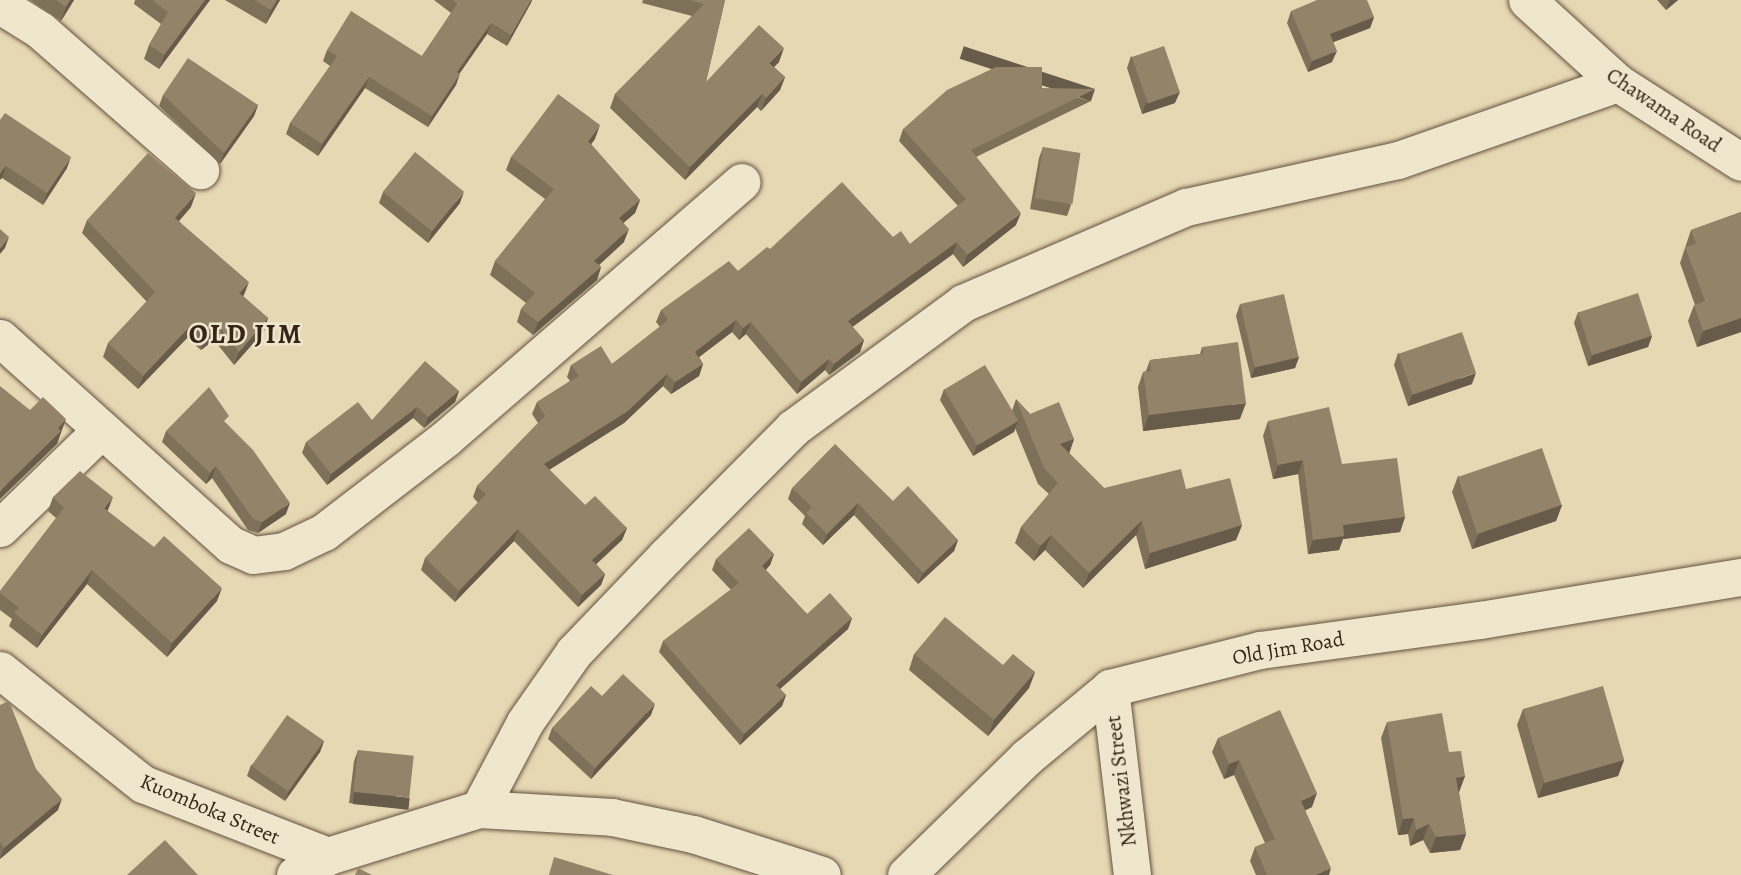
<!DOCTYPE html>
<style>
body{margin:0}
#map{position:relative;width:1741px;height:875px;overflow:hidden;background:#e7d8b4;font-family:Alegreya,serif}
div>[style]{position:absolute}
.roads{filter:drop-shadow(0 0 2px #63523f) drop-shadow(0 0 2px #63523f)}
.minor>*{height:37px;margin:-18.5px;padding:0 18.5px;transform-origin:18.5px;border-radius:18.5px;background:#efe6ce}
.wall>*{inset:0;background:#7e715a}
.shaded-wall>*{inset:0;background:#675c4a;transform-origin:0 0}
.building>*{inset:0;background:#938369;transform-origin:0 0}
span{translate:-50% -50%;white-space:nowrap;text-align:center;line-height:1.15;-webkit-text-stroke:5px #efe6ce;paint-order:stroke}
.street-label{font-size:21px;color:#372618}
.district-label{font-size:28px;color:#372618;font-weight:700;letter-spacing:2px}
</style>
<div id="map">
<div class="roads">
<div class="minor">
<div style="left:1527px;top:0;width:123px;rotate:42.4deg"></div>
<div style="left:1618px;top:83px;width:146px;rotate:32.7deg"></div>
<div style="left:0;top:5px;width:47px;rotate:32deg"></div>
<div style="left:40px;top:30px;width:213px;rotate:41.2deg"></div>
<div style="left:0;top:338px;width:310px;rotate:41.9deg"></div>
<div style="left:231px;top:545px;width:24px;rotate:24deg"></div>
<div style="left:253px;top:555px;width:31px;rotate:-7deg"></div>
<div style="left:284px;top:551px;width:44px;rotate:-25.4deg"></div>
<div style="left:324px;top:532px;width:154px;rotate:-37.6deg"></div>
<div style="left:446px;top:438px;width:391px;rotate:-40.9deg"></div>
<div style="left:0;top:528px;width:138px;rotate:-44.1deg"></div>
<div style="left:0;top:670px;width:183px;rotate:38.6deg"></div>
<div style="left:143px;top:784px;width:199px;rotate:21.3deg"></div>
<div style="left:1110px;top:688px;width:188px;rotate:83.3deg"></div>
<div style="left:479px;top:809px;width:98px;rotate:-62.1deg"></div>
<div style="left:525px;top:722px;width:85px;rotate:-55deg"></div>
<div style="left:574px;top:652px;width:133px;rotate:-46.2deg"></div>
<div style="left:666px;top:556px;width:180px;rotate:-45.2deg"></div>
<div style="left:793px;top:428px;width:211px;rotate:-36.3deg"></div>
<div style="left:963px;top:303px;width:243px;rotate:-23.3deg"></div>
<div style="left:1186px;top:207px;width:217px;rotate:-12.5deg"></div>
<div style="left:1398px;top:160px;width:233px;rotate:-19.3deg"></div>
<div style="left:295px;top:875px;width:38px;rotate:-30deg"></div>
<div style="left:328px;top:856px;width:158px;rotate:-17.3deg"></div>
<div style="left:479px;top:809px;width:133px;rotate:3.4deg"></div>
<div style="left:612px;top:817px;width:83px;rotate:11.9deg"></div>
<div style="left:693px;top:834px;width:135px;rotate:17.6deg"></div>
<div style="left:906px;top:875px;width:169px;rotate:-44.3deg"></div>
<div style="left:1027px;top:757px;width:108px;rotate:-39.7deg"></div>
<div style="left:1110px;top:688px;width:155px;rotate:-14.2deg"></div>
<div style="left:1260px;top:650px;width:222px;rotate:-7.8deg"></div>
<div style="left:1480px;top:620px;width:265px;rotate:-9.4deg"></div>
</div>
</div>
<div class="wall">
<div style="clip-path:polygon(30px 0,74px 0,61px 21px)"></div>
<div style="clip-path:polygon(135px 0,210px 0,159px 69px,144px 59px,149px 45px,161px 24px,134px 4px)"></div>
<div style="clip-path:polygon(225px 0,280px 0,266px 24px)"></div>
<div style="clip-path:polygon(434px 0,532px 0,507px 46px,487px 34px,459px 74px,456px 85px,428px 127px,365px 88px,318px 156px,286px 134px,290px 123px,330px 66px,323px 61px,327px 50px,422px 56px,451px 13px)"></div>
<div style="clip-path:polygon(643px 0,725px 0,706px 82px,779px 62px,774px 67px,785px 77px,780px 90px,761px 111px,757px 107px,685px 180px,610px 108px,615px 94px,692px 16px,642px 3px)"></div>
<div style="clip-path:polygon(1657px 0,1678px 0,1666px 10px)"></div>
<div style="clip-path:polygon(1291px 11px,1374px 17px,1370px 28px,1333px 42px,1332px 62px,1308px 72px,1287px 23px)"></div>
<div style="clip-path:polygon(1131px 56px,1175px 103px,1142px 114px,1127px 68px)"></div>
<div style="clip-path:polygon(1042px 88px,1091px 101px,976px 157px,1016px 225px,963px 267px,953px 254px,852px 327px,864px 340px,860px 352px,829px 375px,825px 370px,797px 394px,746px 334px,739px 340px,732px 332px,699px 357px,703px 364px,699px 376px,671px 394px,663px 386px,624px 423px,549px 470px,585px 505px,627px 528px,622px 540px,596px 564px,605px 574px,601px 585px,578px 607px,514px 541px,455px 602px,421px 570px,425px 558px,478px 503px,473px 497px,477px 486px,538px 423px,532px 414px,537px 402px,570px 381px,567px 377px,571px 365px,612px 364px,660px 327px,656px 322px,661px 310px,738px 271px,770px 249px,893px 237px,910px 244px,958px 206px,899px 141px,903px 129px)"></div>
<div style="clip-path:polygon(163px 95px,258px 105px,254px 116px,220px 164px,159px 106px)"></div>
<div style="clip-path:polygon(0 120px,67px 168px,43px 205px,2px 178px)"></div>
<div style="clip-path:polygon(595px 139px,591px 144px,640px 200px,635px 213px,623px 223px,624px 242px,599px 265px,601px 267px,597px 280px,533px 335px,517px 322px,521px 309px,526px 303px,490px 275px,495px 261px,545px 199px,506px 170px,511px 157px)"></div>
<div style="clip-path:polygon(1043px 147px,1071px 205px,1067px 216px,1030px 209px,1039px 158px)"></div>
<div style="clip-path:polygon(383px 192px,460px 203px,428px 243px,379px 203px)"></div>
<div style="clip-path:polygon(191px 207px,179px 221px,243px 296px,268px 318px,264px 331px,234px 365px,214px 340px,201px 350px,187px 338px,138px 389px,103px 357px,108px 343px,147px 302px,82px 233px,87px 220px)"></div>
<div style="clip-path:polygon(1741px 212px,1741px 332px,1697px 347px,1688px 321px,1694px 305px,1695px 305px,1680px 263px,1691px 230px)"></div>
<div style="clip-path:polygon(1240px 304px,1299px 357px,1295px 368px,1251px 378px,1236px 316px)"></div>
<div style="clip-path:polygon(1578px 312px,1652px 336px,1648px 347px,1588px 366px,1574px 323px)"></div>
<div style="clip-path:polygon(1202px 347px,1240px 419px,1143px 431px,1138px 387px,1143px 372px,1146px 371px,1150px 360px,1200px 354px)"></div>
<div style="clip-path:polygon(1398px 353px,1472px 384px,1408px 406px,1394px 365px)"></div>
<div style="clip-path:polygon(944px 389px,1012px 411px,1016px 399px,1030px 414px,1074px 439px,1069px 453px,1104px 488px,1186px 489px,1242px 525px,1236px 540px,1145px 569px,1136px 535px,1083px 588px,1045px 550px,1034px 561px,1015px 543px,1021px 527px,1049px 494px,1038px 484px,1015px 428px,1014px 432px,973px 456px,940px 400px)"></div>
<div style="clip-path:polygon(459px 391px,455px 402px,424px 428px,413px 418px,327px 485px,302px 453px,306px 442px)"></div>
<div style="clip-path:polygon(1268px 421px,1342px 464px,1405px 517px,1400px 532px,1343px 539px,1339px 550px,1308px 554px,1298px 474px,1273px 479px,1263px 436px)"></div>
<div style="clip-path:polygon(227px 424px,286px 514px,258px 533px,248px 530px,212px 478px,206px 484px,162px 442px,166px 431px)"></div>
<div style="clip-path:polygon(1458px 476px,1562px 505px,1556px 521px,1472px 549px,1452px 492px)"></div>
<div style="clip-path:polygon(792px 488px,893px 501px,958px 540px,954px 551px,918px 584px,854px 515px,823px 545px,802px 524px,805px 516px,788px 499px)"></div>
<div style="clip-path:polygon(53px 497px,107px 511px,217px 601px,167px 657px,87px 584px,37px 648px,9px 626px,12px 619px,0 610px,0 591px,56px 518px,48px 511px)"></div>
<div style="clip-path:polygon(774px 554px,770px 565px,766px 570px,807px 614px,852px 618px,848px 629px,780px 689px,786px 695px,782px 706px,740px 745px,659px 652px,663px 641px,731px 590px,712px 570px,716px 559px)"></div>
<div style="clip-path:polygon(914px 654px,1003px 665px,1035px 672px,1029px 688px,988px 736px,909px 670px)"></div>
<div style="clip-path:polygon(602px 696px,651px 715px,591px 779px,548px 739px,552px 728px)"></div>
<div style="clip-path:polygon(0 705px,36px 769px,58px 810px,0 859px)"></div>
<div style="clip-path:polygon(1523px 709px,1624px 760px,1618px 776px,1538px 798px,1517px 725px)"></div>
<div style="clip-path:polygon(1387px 722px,1449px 752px,1465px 776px,1459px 792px,1466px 834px,1460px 850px,1430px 853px,1423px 840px,1410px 846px,1408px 834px,1398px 835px,1381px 738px)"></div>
<div style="clip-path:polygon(1218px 738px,1312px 807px,1305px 810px,1329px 875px,1256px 875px,1250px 861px,1255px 847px,1265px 843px,1234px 775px,1224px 779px,1212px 752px)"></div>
<div style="clip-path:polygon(324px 741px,320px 752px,285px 801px,247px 776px,251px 765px)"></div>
<div style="clip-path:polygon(358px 750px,406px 809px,349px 803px,354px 761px)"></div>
</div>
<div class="shaded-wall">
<div style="clip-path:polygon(70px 0,74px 0,61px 21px,66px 7px)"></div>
<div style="clip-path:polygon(205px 0,210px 0,159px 69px,164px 55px)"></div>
<div style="clip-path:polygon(277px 0,280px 0,266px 24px,271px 10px)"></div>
<div style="clip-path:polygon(531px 0,532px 0,531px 3px,507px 46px,511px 35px)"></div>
<div style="clip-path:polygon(1670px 0,1678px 0,1666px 10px)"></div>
<div style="clip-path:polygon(1374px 17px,1370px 28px,1326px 45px,1330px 34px)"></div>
<div style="clip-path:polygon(491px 23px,487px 34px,453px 83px,457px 72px)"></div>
<div style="clip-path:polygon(784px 48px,779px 62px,765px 76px,769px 63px)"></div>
<div style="clip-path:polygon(1337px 51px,1332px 62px,1308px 72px,1312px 61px)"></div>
<div style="clip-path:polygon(460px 74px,456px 85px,428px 127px,432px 116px)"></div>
<div style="clip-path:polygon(369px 77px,365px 88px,318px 156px,322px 144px)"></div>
<div style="clip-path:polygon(785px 77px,780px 90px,761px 111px,766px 98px)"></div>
<div style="left:1095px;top:89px;width:13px;height:138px;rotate:108deg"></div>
<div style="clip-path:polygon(1180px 92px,1175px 103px,1142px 114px,1146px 103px)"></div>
<div style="clip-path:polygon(762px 94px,757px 107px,685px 180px,690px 167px)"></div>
<div style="clip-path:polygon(258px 105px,254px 116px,220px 164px,224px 153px)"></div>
<div style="clip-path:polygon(600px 125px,595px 139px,584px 154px,588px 141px)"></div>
<div style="clip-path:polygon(71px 157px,67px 168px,43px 205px,47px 193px)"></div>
<div style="clip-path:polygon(6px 166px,2px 178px,0 180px,0 173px)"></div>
<div style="clip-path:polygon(464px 192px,460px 203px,428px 243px,432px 231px)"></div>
<div style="clip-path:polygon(196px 193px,191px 207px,170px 231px,175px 218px)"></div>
<div style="clip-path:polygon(640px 200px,635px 213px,614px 231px,619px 218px)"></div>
<div style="clip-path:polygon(1021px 213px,1016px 225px,963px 267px,967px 255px)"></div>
<div style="clip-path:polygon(629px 229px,624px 242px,589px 274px,594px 261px)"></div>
<div style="clip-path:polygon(9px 237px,5px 248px,0 254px,0 248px)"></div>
<div style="clip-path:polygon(957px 242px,953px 254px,844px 333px,848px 321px)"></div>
<div style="clip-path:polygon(601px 267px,597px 280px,533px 335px,538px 322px)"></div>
<div style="clip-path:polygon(249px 282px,244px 295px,235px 306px,239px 293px)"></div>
<div style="clip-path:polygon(268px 318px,264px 331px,234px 365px,239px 352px)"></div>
<div style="clip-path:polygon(1741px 318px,1741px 332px,1697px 347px,1703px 331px)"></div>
<div style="clip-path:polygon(736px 320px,732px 332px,690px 364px,695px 352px)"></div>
<div style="clip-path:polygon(751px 322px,746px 334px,739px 340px,743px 328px)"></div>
<div style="clip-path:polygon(192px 324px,187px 338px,138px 389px,143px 376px)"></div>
<div style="clip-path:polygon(219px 326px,214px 340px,201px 350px,206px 336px)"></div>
<div style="clip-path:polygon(1652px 336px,1648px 347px,1588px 366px,1592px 355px)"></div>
<div style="clip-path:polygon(864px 340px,860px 352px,829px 375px,834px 364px)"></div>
<div style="clip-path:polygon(1299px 357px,1295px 368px,1251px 378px,1255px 367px)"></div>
<div style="clip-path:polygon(829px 359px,825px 370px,797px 394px,801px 382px)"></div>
<div style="clip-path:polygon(703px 364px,699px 376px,671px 394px,675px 382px)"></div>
<div style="clip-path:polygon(1476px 373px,1472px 384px,1408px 406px,1412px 395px)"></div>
<div style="clip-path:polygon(667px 374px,663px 386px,624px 423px,539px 476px,544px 464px)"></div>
<div style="clip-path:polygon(459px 391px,455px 402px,424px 428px,428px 417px)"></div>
<div style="clip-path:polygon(1246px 403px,1240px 419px,1143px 431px,1149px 415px)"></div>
<div style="clip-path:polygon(417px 407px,413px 418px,327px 485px,331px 474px)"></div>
<div style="clip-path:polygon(66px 419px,57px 444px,0 499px,0 491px)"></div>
<div style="clip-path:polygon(1018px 421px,1014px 432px,973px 456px,977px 445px)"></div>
<div style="clip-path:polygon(1074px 439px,1069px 454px,1060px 444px)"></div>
<div style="clip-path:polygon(1303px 460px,1298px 474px,1273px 479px,1278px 465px)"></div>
<div style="clip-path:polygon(216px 466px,212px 478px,206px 484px,210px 473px)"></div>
<div style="clip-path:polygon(113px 497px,108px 510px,99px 521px,104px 508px)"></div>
<div style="clip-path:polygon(290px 503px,286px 514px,258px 533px,262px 522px)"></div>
<div style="clip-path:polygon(858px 503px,854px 515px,823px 545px,827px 534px)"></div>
<div style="clip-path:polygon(1562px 505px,1556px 521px,1472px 549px,1478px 534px)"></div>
<div style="clip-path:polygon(1405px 517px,1400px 532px,1343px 539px,1339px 550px,1308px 554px,1313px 540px,1343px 525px)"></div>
<div style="clip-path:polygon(1142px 520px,1136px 535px,1083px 588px,1089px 573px)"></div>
<div style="clip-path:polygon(1242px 525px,1236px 540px,1145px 569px,1150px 553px)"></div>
<div style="clip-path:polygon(627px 528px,622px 540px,588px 572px,592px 560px)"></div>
<div style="clip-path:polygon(518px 529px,514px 541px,455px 602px,459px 591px)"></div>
<div style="clip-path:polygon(1051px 535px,1045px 550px,1034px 561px,1040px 546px)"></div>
<div style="clip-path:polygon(958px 540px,954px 551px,918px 584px,923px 573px)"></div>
<div style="clip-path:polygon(774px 554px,770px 565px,758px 577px,762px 566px)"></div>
<div style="clip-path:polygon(92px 570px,87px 584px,37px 648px,42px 635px)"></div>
<div style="clip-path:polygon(605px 574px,601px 585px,578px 607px,582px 595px)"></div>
<div style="clip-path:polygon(222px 588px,217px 601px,167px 657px,172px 643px)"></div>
<div style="clip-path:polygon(852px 618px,848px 629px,772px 696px,776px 685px)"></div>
<div style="clip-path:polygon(1035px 672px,1029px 688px,988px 736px,994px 720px)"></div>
<div style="clip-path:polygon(786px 695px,782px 706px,740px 745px,744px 734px)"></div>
<div style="clip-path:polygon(655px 704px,651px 715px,591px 779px,595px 768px)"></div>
<div style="clip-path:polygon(324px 741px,320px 752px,285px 801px,289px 790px)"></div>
<div style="clip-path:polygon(1239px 760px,1234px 775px,1224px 779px,1229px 764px)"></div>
<div style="clip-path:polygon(1624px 760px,1618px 776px,1538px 798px,1544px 782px)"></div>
<div style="clip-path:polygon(1465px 776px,1459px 792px,1450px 794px,1456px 778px)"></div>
<div style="left:354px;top:792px;width:56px;height:12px;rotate:6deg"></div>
<div style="clip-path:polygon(1317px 793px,1312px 807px,1296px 815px,1301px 801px)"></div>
<div style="clip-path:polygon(62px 799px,58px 810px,0 859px,4px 848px)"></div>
<div style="clip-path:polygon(1414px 818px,1408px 834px,1398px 835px,1403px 819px)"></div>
<div style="clip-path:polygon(1429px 824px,1423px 840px,1410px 846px,1416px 830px)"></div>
<div style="clip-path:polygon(1466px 834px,1460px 850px,1430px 853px,1436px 837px)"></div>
<div style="clip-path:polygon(1331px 868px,1329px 875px,1316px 875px)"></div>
</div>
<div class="building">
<div style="clip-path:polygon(56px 0,70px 0,66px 7px)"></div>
<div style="clip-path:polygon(152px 0,205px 0,164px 55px,149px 45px,168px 12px)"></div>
<div style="clip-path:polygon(254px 0,277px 0,271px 10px)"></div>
<div style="clip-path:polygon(453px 0,531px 0,511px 35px,491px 23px,457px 72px,460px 74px,432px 116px,369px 77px,322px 144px,290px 123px,337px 56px,327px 50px,351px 11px,422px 56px,457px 4px)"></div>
<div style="clip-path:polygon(689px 0,725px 0,706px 82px,759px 25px,784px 48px,769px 63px,785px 77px,766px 98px,762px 94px,690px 167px,615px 94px,704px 4px)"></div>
<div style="clip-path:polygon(1317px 0,1367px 0,1374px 17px,1330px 34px,1337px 51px,1312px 61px,1291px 11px)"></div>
<div style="left:1164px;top:46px;width:49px;height:34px;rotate:71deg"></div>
<div style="clip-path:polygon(188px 58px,258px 105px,224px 153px,163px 95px)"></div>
<div style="clip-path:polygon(996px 67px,1042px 67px,1042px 88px,1095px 89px,971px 150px,1021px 213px,967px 255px,957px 242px,848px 321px,864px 340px,834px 364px,829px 359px,801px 382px,751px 322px,743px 328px,736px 320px,695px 352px,703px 364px,675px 382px,667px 374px,628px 411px,544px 464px,585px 505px,595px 496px,627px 528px,592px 560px,605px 574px,582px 595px,518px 529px,459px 591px,425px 558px,486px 494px,477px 486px,545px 416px,537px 402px,579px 376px,571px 365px,601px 346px,612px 364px,668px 320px,661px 310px,729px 261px,738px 271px,767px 247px,770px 249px,842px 182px,893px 237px,901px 231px,910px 244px,966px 199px,903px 129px,947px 90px)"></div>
<div style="clip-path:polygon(558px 94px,600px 125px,588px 141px,640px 200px,619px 218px,629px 229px,594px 261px,601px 267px,538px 322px,521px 309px,535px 293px,495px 261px,554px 189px,511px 157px)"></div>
<div style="clip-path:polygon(5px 113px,71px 157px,47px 193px,6px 166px,0 173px,0 120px)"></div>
<div style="left:1043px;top:147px;width:38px;height:52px;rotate:9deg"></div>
<div style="left:415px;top:152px;width:63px;height:51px;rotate:39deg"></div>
<div style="clip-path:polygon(148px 153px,196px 193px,175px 218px,249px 282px,239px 293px,268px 318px,239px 352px,219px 326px,206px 336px,192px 324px,143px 376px,108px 343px,155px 292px,87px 220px)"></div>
<div style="clip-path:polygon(1741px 212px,1741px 318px,1703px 331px,1694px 305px,1705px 301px,1685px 247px,1696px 244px,1691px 230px)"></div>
<div style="clip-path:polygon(0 229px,9px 237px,0 248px)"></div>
<div style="left:1638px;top:293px;width:45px;height:63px;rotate:72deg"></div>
<div style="left:1284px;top:294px;width:65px;height:45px;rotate:77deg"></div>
<div style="left:1462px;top:332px;width:43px;height:67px;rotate:71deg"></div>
<div style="clip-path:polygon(1238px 342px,1246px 403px,1149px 415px,1143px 372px,1151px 371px,1150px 360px,1203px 354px,1202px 347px)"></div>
<div style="clip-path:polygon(425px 361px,459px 391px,428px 417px,417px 407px,331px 474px,306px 442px,358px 402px,372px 420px)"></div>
<div style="left:985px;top:365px;width:65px;height:48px;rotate:59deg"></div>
<div style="clip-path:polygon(0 386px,30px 410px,43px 397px,66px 419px,58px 428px,61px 431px,0 491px)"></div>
<div style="clip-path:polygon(209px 387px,229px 416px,224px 421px,253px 450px,290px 503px,262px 522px,253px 519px,216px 466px,210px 473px,166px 431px)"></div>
<div style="clip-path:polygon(1016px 399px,1030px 414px,1059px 402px,1074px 439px,1060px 444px,1104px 488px,1181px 469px,1186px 489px,1230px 478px,1242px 525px,1150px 553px,1142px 520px,1089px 573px,1051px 535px,1040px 546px,1021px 527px,1058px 483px,1044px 468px)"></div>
<div style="clip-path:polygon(1329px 407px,1342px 464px,1397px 458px,1405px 517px,1343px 525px,1344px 536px,1313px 540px,1303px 460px,1278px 465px,1268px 421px)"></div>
<div style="clip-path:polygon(835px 444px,893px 501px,908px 486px,958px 540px,923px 573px,858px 503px,827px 534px,806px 513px,812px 507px,792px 488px)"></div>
<div style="left:1542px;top:448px;width:60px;height:89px;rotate:71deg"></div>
<div style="clip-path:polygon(80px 471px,113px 497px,104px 508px,154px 547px,164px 536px,222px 588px,172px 643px,92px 570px,42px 635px,14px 613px,19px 608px,0 593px,0 591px,64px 508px,53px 497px)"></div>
<div style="clip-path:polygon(749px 528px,774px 554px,762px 566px,807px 614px,830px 593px,852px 618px,776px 685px,786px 695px,744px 734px,663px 641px,739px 583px,716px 559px)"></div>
<div style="clip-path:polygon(945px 617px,1003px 665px,1013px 654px,1035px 672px,994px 720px,914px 654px)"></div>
<div style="clip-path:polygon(623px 674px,655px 704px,595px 768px,552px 728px,591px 686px,602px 696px)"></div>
<div style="left:1603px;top:686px;width:77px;height:83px;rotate:74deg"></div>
<div style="clip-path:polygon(9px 701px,36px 769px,62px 799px,4px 848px,0 842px,0 705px)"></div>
<div style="clip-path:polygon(1280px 710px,1317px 793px,1301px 801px,1331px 868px,1316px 875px,1267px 875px,1255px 847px,1275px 839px,1239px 760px,1229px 764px,1218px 738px)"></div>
<div style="clip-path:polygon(1442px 713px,1449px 752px,1461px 751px,1465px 776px,1456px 778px,1466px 834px,1436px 837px,1429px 824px,1416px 830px,1414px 818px,1403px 819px,1387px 722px)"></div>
<div style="left:287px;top:715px;width:45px;height:62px;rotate:35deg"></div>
<div style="left:358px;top:750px;width:56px;height:42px;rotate:6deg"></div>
<div style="clip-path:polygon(165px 840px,198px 875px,127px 875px)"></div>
<div style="clip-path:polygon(554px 857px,613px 875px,549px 875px)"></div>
<div style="clip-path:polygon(358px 868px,372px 875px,355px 875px)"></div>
</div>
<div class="street-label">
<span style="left:1664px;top:110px;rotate:34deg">Chawama Road</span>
<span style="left:1288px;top:648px;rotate:-10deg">Old Jim Road</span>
<span style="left:1121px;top:781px;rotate:-97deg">Nkhwazi Street</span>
<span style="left:210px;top:809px;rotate:23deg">Kuomboka Street</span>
</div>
<div class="district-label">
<span style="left:246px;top:334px">OLD JIM</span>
</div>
</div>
